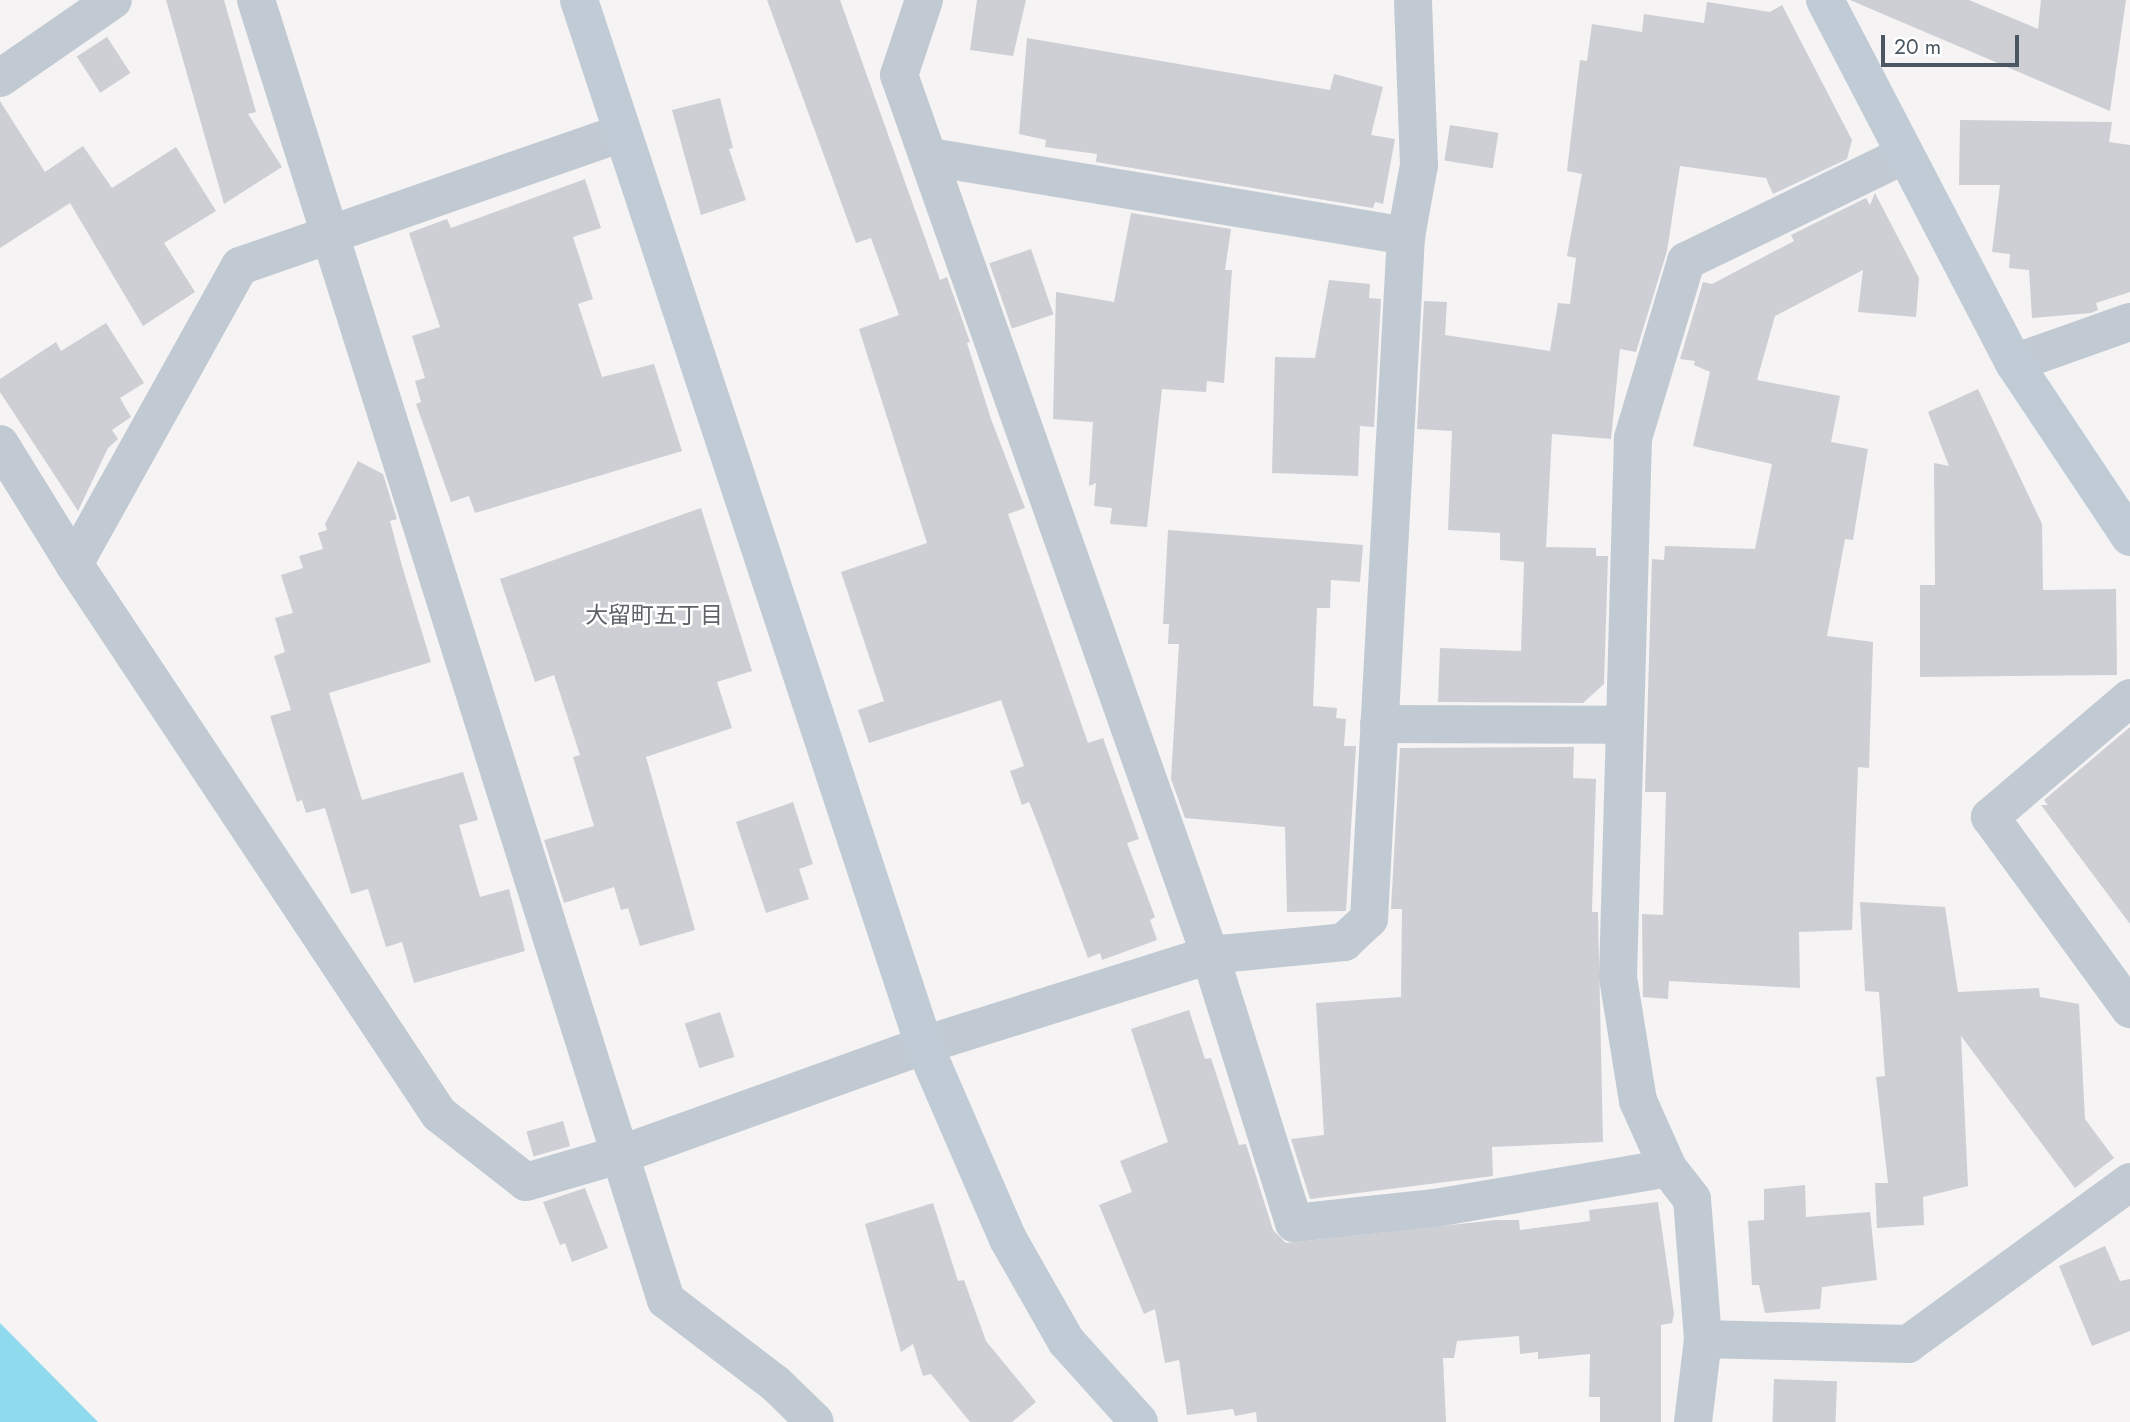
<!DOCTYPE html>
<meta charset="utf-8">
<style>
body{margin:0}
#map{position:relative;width:2130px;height:1422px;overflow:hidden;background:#f5f3f3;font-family:Jost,"Noto Sans JP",sans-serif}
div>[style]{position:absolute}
.water>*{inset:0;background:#90daee}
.building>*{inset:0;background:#cdcfd5;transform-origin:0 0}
.street>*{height:38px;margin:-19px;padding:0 19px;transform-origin:19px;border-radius:19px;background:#c1cad2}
.secondary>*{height:38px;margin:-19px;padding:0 19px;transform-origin:19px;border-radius:19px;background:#c1cbd6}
span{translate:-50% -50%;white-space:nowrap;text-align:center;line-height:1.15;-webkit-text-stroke:5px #fff;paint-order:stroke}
.neighbourhood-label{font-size:23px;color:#5f6368}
.scale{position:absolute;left:1881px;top:35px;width:138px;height:32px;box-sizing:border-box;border:4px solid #4a5661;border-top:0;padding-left:9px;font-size:21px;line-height:24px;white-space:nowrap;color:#4a5661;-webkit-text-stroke:5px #fff;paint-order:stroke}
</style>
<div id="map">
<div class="water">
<div style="clip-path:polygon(0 1323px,98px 1422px,0 1422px)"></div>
</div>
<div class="building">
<div style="clip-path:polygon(166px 0,224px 0,256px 112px,248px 114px,282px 167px,224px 204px)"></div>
<div style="clip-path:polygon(767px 0,840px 0,940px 280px,947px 277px,970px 342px,967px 343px,991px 419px,1025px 508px,1008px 514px,1088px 743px,1103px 738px,1139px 839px,1127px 843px,1155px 917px,1150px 920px,1157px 940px,1102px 960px,1100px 953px,1088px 958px,1038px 824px,1029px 802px,1022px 805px,1010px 771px,1024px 766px,1001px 700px,869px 743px,858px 710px,884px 701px,841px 572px,927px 543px,859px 329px,899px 315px,871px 238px,856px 243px)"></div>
<div style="clip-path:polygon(977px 0,1026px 0,1013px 56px,970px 50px)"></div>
<div style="clip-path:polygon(1850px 0,1969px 0,2038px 29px,2041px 0,2126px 0,2110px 111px)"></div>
<div style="clip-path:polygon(1707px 2px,1770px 12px,1782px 5px,1852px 140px,1847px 159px,1773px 194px,1766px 178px,1680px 166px,1667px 251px,1636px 352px,1620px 349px,1611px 439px,1552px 434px,1546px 547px,1596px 548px,1596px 556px,1608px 556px,1604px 684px,1583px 703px,1438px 702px,1440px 648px,1521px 651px,1524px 562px,1500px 560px,1500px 533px,1448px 530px,1452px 431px,1417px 429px,1424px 301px,1447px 302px,1445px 335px,1550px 351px,1558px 303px,1570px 304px,1576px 258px,1567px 256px,1582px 174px,1567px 171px,1580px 60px,1587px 61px,1592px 24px,1642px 32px,1644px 14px,1704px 23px)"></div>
<div style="left:107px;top:37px;width:43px;height:36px;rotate:57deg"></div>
<div style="clip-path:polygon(1027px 38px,1330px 90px,1334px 74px,1383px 87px,1371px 135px,1395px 139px,1383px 204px,1375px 202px,1373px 208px,1096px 162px,1097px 154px,1045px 147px,1046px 140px,1019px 134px)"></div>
<div style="clip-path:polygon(720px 98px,733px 148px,729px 149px,746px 200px,701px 215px,672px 110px)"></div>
<div style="clip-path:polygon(0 101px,45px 172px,83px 146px,112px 188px,176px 147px,216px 211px,164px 243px,195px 292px,143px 326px,70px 203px,0 248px)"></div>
<div style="clip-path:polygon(1960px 120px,2112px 122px,2109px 142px,2130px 145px,2130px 292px,2096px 303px,2098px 310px,2091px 313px,2032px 318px,2029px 270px,2009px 268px,2010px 254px,1992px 252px,2000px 185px,1959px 185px)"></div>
<div style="left:1450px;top:125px;width:49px;height:36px;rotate:9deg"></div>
<div style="clip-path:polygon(585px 179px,601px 228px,573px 237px,593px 299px,578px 304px,602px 377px,654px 364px,682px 451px,475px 513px,469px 496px,451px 502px,416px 404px,421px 402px,415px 381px,425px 378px,412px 336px,440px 327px,409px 233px,447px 219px,451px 228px)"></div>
<div style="clip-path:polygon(1875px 193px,1919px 278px,1916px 317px,1858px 312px,1863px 270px,1775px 316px,1757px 380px,1840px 396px,1831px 442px,1868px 449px,1853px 540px,1845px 539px,1827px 636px,1873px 642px,1869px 768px,1858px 767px,1852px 930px,1799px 932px,1800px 988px,1669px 981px,1668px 999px,1643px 997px,1642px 914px,1663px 915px,1666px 792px,1645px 792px,1652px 559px,1664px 560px,1665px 546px,1755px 549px,1772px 464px,1693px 446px,1710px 372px,1694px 365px,1695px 361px,1680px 359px,1703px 282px,1712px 284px,1794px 241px,1791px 235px,1866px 198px,1870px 205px)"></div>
<div style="clip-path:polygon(1131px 213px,1231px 229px,1225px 270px,1232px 270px,1224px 383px,1207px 381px,1206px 392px,1162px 389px,1147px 527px,1110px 524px,1112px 508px,1094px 506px,1096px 483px,1089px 486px,1093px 422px,1053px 419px,1056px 292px,1114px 302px)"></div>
<div style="left:1031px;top:249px;width:69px;height:44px;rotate:71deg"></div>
<div style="clip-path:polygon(1329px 280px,1370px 284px,1369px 298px,1381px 299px,1374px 427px,1360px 426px,1358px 476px,1272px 473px,1275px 357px,1315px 358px)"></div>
<div style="clip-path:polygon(106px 323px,144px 383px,120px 398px,131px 417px,112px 430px,118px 439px,108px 448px,78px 511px,0 392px,0 379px,56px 342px,61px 351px)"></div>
<div style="clip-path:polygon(1978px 389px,2042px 524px,2043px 590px,2116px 589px,2117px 675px,1920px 677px,1920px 585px,1935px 585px,1934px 463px,1949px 466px,1928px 412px)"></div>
<div style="clip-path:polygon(358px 461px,383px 474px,397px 519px,390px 521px,402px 566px,431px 662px,329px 693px,362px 800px,463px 772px,478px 820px,459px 825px,480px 897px,509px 889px,525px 951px,414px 983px,402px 942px,386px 947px,368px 889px,351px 894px,325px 808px,306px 813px,302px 800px,297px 802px,270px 716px,291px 710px,274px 656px,285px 652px,275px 618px,293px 613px,281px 575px,303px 568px,299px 556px,323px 549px,318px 533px,327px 530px,325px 524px)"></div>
<div style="clip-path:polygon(701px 508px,752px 671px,717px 682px,732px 728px,646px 757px,695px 930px,640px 946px,628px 908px,621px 910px,614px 887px,564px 903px,544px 840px,594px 826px,573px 757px,580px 755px,554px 675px,535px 682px,500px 579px)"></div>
<div style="clip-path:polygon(1168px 530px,1363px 545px,1360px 582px,1331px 580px,1330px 608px,1317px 608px,1313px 706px,1337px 708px,1336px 718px,1346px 719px,1344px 746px,1356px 746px,1346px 911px,1287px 912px,1285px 827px,1185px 818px,1171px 779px,1179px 644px,1168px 644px,1169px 624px,1163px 624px)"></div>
<div style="clip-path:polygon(2130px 727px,2130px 924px,2041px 805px,2048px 805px,2044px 800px)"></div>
<div style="clip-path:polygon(1574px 747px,1573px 778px,1596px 779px,1592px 912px,1598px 912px,1603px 1142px,1492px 1147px,1493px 1176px,1310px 1199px,1291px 1139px,1324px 1135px,1316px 1003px,1401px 997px,1402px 909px,1391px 909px,1400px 748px)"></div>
<div style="clip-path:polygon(793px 802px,813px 864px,799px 869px,809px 899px,766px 913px,736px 822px)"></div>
<div style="clip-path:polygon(1860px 902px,1945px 907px,1958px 992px,2039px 988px,2040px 997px,2079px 1004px,2085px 1119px,2114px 1158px,2075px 1188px,1961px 1036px,1968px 1186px,1923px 1197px,1924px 1225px,1877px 1228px,1875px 1183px,1888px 1183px,1876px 1077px,1885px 1076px,1879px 992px,1865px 991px)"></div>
<div style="clip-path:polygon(1189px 1010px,1205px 1059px,1211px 1058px,1239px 1145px,1246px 1144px,1273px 1230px,1286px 1243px,1496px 1220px,1519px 1220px,1520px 1230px,1590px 1221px,1589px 1210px,1658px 1202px,1674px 1314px,1672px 1323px,1661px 1325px,1661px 1422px,1600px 1422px,1600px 1397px,1589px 1397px,1590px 1354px,1538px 1359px,1538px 1352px,1520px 1354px,1519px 1336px,1457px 1341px,1454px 1358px,1443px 1358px,1446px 1422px,1257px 1422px,1256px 1412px,1235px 1416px,1233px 1409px,1187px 1415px,1179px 1360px,1165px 1363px,1155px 1309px,1144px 1314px,1099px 1205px,1132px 1192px,1120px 1161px,1168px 1142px,1131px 1029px)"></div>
<div style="left:720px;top:1012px;width:47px;height:37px;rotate:72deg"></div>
<div style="left:563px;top:1121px;width:26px;height:38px;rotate:74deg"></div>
<div style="clip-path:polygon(1805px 1185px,1806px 1217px,1870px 1212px,1877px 1280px,1822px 1287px,1820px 1309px,1765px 1313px,1759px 1285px,1752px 1285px,1748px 1221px,1764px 1220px,1764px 1189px)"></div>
<div style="clip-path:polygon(585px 1188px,608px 1248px,572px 1262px,565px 1243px,560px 1245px,543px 1202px)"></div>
<div style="clip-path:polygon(933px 1203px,958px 1281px,964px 1280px,986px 1341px,1036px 1402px,1012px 1422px,970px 1422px,931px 1374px,923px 1376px,913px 1344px,901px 1352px,865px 1224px)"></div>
<div style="clip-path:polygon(2105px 1246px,2120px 1281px,2130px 1279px,2130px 1331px,2092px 1346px,2059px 1266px)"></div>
<div style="left:1774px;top:1379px;width:63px;height:43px;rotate:2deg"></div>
</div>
<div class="street">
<div style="left:256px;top:0;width:1363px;rotate:72.5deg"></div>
<div style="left:666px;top:1300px;width:138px;rotate:37.4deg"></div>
<div style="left:776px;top:1384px;width:54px;rotate:44.3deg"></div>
<div style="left:924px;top:0;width:79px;rotate:108.4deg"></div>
<div style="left:899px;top:75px;width:933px;rotate:70.54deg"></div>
<div style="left:1210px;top:955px;width:281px;rotate:72.6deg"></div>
<div style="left:1294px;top:1223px;width:142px;rotate:-6.1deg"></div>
<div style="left:1435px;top:1208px;width:236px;rotate:-9.7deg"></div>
<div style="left:0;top:78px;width:137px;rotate:-34.6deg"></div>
<div style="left:930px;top:157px;width:483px;rotate:9.4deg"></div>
<div style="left:2014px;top:363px;width:123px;rotate:-19.5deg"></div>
<div style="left:0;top:444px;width:141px;rotate:58.3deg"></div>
<div style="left:74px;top:564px;width:660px;rotate:56.43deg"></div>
<div style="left:439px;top:1114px;width:110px;rotate:38deg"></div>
<div style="left:526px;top:1182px;width:100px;rotate:-16.3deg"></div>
<div style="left:622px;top:1154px;width:321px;rotate:-19.8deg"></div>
<div style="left:924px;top:1045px;width:300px;rotate:-17.5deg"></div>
<div style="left:1210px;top:955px;width:135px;rotate:-5.5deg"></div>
<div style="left:1344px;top:942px;width:34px;rotate:-43deg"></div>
<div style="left:1369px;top:919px;width:684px;rotate:-86.9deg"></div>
<div style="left:1406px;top:236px;width:72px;rotate:-79.6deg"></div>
<div style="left:1419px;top:165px;width:165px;rotate:-92.1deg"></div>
<div style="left:74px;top:564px;width:341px;rotate:-60.9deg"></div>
<div style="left:240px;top:266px;width:404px;rotate:-19.2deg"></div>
<div style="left:2130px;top:698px;width:184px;rotate:139.6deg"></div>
<div style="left:1990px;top:817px;width:238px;rotate:53.9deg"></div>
<div style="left:1379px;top:724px;width:244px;rotate:0.2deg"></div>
<div style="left:1703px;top:1339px;width:205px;rotate:1.4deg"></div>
<div style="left:1908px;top:1344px;width:275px;rotate:-36.1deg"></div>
<div style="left:1693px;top:1422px;width:84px;rotate:-83.1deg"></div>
<div style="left:1703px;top:1339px;width:140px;rotate:-94.5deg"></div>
<div style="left:1692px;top:1199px;width:39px;rotate:-128deg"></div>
<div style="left:1668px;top:1168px;width:73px;rotate:-114.1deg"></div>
<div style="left:1638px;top:1101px;width:126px;rotate:-99.2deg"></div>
<div style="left:1618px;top:977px;width:539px;rotate:-88.41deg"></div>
<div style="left:1633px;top:438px;width:185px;rotate:-73.3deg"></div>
<div style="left:1686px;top:261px;width:240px;rotate:-25.9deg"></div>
</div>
<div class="secondary">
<div style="left:579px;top:0;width:1100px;rotate:71.73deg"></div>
<div style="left:924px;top:1045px;width:211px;rotate:66.6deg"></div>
<div style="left:1008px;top:1239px;width:117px;rotate:60.4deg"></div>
<div style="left:1066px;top:1341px;width:109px;rotate:48deg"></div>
<div style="left:1825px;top:0;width:409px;rotate:62.5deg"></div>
<div style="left:2014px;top:363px;width:209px;rotate:56.3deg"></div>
</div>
<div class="neighbourhood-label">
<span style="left:654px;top:615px">大留町五丁目</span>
</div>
<div class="scale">20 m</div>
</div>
